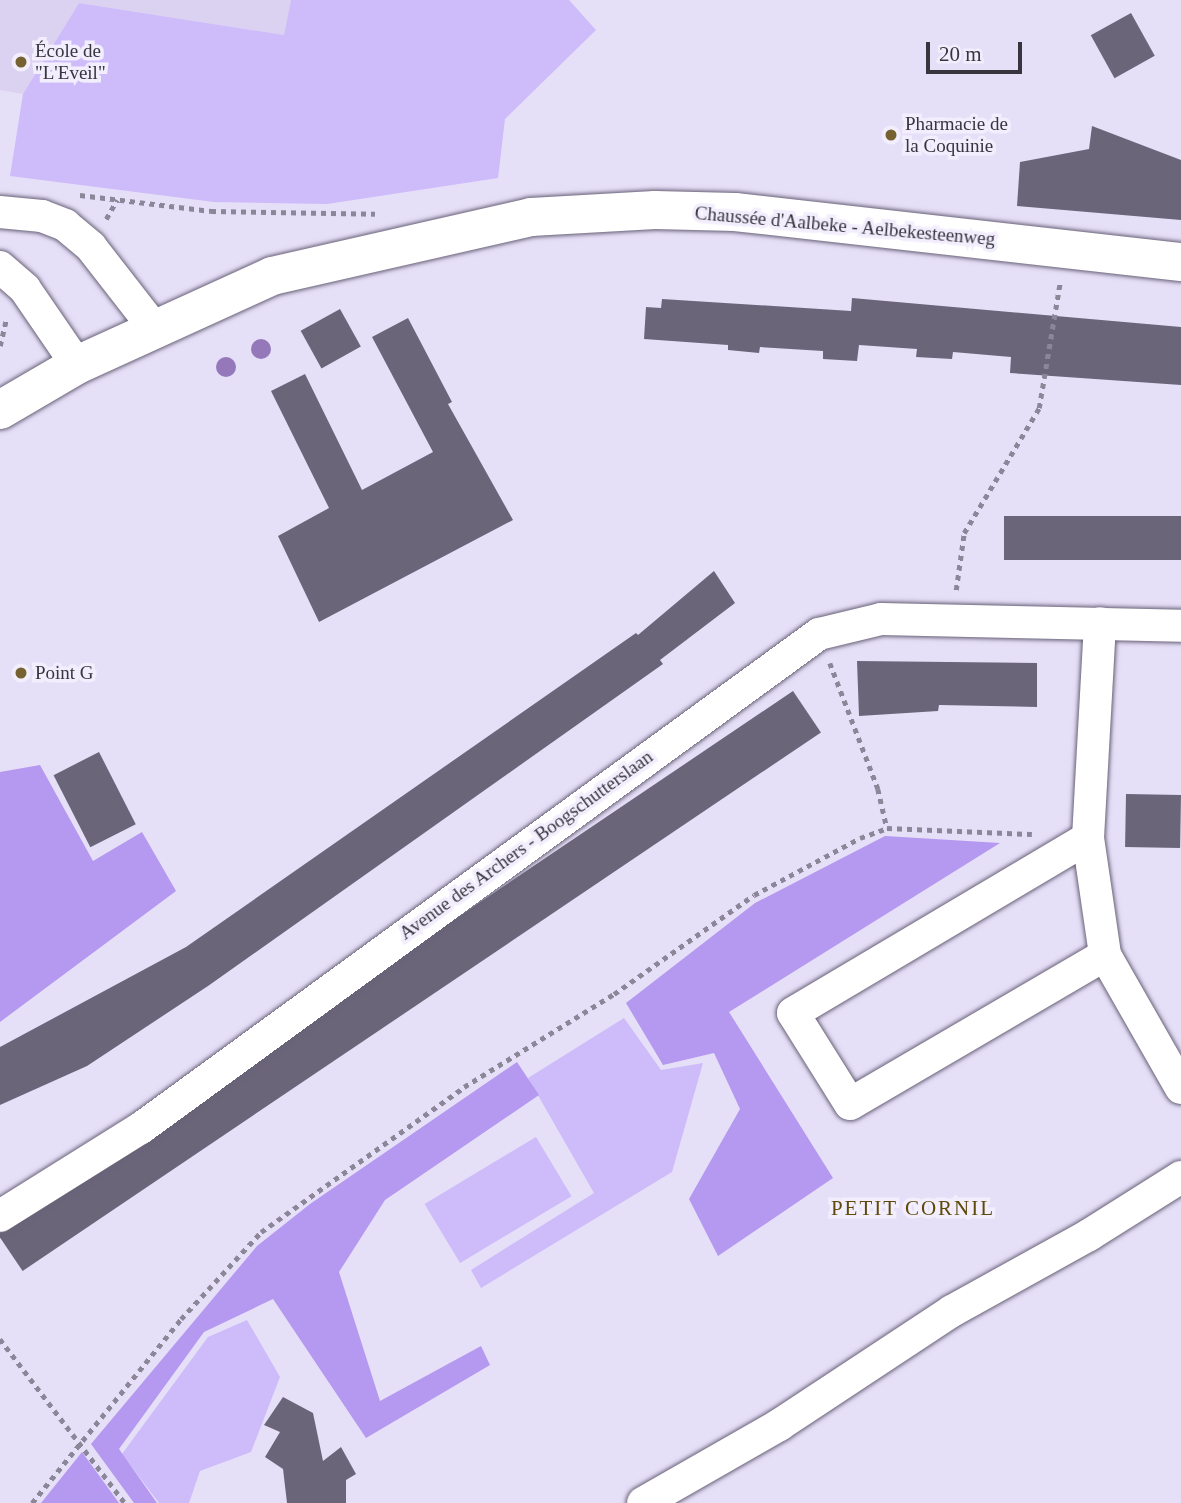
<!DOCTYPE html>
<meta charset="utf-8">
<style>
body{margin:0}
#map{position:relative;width:1181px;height:1503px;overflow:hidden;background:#e6dff8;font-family:Georgia,serif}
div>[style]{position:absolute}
.built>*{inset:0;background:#dbd2f1}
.green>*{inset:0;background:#cebbfa;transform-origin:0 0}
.forest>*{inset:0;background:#b598ef}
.building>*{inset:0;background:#6b657a;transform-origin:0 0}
.path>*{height:4.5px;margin-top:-2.25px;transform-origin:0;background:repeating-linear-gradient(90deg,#8c8798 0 5px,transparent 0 10px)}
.roads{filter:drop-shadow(0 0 2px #686277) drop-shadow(0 0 2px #686277)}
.minor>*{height:32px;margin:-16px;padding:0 16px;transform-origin:16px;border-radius:16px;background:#fff}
.major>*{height:38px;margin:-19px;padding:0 19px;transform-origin:19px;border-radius:19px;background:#fff}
.trees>*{width:20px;height:20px;margin:-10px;border-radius:50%;background:#9478ba}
.dots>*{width:19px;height:19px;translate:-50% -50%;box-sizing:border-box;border:4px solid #f2eefd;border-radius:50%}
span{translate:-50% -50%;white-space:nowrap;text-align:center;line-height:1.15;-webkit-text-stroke:7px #f2eefd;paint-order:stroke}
.poi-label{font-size:19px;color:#38353e}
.left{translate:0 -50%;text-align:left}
.street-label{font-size:19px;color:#38353e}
.neighbourhood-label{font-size:21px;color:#5e490b;letter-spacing:2px}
.scale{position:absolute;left:926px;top:42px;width:96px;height:32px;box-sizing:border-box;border:4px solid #38353e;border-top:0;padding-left:9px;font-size:21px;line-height:24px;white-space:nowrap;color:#38353e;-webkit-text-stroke:5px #f2eefd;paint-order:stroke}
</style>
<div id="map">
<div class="built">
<div style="clip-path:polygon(0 0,291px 0,284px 35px,79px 3px,23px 94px,0 90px)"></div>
</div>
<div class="green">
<div style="clip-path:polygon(291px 0,569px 0,596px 30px,505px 119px,498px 178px,327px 204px,214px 202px,10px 176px,23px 94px,79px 3px,284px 35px)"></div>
<div style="clip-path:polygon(624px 1018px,661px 1070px,703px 1063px,672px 1172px,481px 1288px,471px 1270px,594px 1193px,528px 1078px)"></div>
<div style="left:536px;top:1137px;width:69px;height:130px;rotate:59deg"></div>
<div style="clip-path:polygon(247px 1320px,280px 1377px,251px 1452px,200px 1471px,189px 1503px,159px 1503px,122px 1454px,208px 1337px)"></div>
</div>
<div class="forest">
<div style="clip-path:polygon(40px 765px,93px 861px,142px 832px,176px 891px,0 1022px,0 772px)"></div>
<div style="clip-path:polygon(885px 836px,1000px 843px,729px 1012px,833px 1178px,718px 1256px,689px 1199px,740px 1109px,714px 1053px,663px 1065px,626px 1003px,755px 903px)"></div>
<div style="clip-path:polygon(517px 1062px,539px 1095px,385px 1200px,339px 1272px,380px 1401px,481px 1346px,490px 1365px,366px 1438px,273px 1299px,204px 1332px,119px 1449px,157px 1503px,134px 1503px,91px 1444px,257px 1246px,310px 1204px)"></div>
<div style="clip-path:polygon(82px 1452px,119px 1503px,41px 1503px)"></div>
</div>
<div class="building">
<div style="left:1131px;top:13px;width:49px;height:46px;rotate:61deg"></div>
<div style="clip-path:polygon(1092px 126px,1181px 160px,1181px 220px,1017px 206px,1020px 162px,1089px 149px)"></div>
<div style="clip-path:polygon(852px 298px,1181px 327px,1181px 385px,1010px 373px,1011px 357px,953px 352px,952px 359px,916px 357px,917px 349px,859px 345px,857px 361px,823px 359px,823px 351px,760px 347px,759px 353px,728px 350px,728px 345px,644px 339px,646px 307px,661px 308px,662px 299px,851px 311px)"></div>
<div style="left:340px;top:309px;width:43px;height:45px;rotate:61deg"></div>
<div style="clip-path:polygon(408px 318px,452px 402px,448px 404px,513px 520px,319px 622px,278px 536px,329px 508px,271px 391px,305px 374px,362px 490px,433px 452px,372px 337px)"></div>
<div style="left:1004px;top:516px;width:177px;height:44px"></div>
<div style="clip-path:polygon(714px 571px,735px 603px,660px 660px,663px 664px,208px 986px,87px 1066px,0 1105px,0 1047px,186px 947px,636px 633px,638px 635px)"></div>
<div style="clip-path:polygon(857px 661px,1037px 663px,1037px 707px,939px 705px,938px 711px,859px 716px)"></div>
<div style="left:793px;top:691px;width:50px;height:963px;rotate:56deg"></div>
<div style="left:99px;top:752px;width:81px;height:51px;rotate:63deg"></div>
<div style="left:1126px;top:794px;width:55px;height:53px;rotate:1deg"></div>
<div style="clip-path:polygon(283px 1397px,313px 1413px,323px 1461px,341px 1447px,356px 1474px,346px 1480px,346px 1503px,287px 1503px,283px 1469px,265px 1457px,280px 1432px,264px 1425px)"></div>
</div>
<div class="path">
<div style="left:80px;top:195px;width:132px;rotate:7deg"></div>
<div style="left:211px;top:211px;width:164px;rotate:1deg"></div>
<div style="left:106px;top:219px;width:22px;rotate:-60deg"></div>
<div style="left:0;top:346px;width:27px;rotate:-77deg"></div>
<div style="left:956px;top:590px;width:58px;rotate:-82deg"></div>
<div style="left:964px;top:533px;width:146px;rotate:-59deg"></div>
<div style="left:1039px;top:408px;width:127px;rotate:-80.5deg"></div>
<div style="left:830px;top:663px;width:135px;rotate:69.1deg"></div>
<div style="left:878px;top:789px;width:40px;rotate:77deg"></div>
<div style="left:0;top:1339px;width:206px;rotate:52.7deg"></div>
<div style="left:32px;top:1503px;width:237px;rotate:-51deg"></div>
<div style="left:181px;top:1319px;width:118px;rotate:-47.4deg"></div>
<div style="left:261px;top:1232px;width:249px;rotate:-35.5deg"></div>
<div style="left:464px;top:1087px;width:176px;rotate:-31.8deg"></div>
<div style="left:614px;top:994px;width:171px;rotate:-35.3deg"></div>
<div style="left:754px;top:895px;width:120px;rotate:-28.3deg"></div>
<div style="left:860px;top:838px;width:29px;rotate:-20deg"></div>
<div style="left:887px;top:828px;width:145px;rotate:2.4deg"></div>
</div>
<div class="roads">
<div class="minor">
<div style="left:0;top:212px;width:42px;rotate:5.4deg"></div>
<div style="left:42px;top:216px;width:25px;rotate:21deg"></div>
<div style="left:65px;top:225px;width:34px;rotate:40deg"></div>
<div style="left:91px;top:247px;width:103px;rotate:52.1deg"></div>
<div style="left:0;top:267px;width:33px;rotate:41deg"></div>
<div style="left:25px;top:289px;width:92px;rotate:55.6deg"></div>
<div style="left:1088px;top:838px;width:118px;rotate:81.7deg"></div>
<div style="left:1105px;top:955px;width:295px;rotate:149.7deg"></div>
<div style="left:850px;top:1104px;width:107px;rotate:-122.1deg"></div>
<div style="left:793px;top:1013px;width:343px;rotate:-30.7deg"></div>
<div style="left:1088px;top:838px;width:215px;rotate:-86.8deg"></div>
<div style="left:1105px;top:955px;width:153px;rotate:60.3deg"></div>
<div style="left:0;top:1216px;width:166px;rotate:-32deg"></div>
<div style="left:141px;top:1128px;width:839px;rotate:-36.08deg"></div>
<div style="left:819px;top:634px;width:64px;rotate:-13.6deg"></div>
<div style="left:881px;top:619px;width:300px;rotate:1.3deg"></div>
<div style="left:643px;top:1503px;width:157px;rotate:-29.8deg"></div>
<div style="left:779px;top:1425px;width:207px;rotate:-33.4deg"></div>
<div style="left:952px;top:1311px;width:157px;rotate:-29deg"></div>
<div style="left:1089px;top:1235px;width:109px;rotate:-32.2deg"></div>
</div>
<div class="major">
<div style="left:0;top:410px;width:89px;rotate:-30.3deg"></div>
<div style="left:77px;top:365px;width:214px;rotate:-24.5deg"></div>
<div style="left:272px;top:276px;width:266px;rotate:-12.8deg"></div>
<div style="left:531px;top:217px;width:124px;rotate:-3.2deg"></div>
<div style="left:655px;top:210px;width:80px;rotate:1.4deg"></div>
<div style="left:735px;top:212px;width:449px;rotate:6.4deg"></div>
</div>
</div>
<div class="trees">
<div style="left:261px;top:349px"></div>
<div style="left:226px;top:367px"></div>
</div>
<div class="dots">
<div style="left:21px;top:62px;background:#756230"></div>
<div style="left:891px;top:135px;background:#756230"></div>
<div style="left:21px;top:673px;background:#756230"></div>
</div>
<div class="poi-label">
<span class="left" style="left:35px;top:62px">École de<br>"L'Eveil"</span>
<span class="left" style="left:905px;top:135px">Pharmacie de<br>la Coquinie</span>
<span class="left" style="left:35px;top:673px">Point G</span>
</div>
<div class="street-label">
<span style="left:845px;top:226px;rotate:5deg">Chaussée d'Aalbeke - Aelbekesteenweg</span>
<span style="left:526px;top:845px;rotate:-36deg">Avenue des Archers - Boogschutterslaan</span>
</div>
<div class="neighbourhood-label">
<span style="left:913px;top:1208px">PETIT CORNIL</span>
</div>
<div class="scale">20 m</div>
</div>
